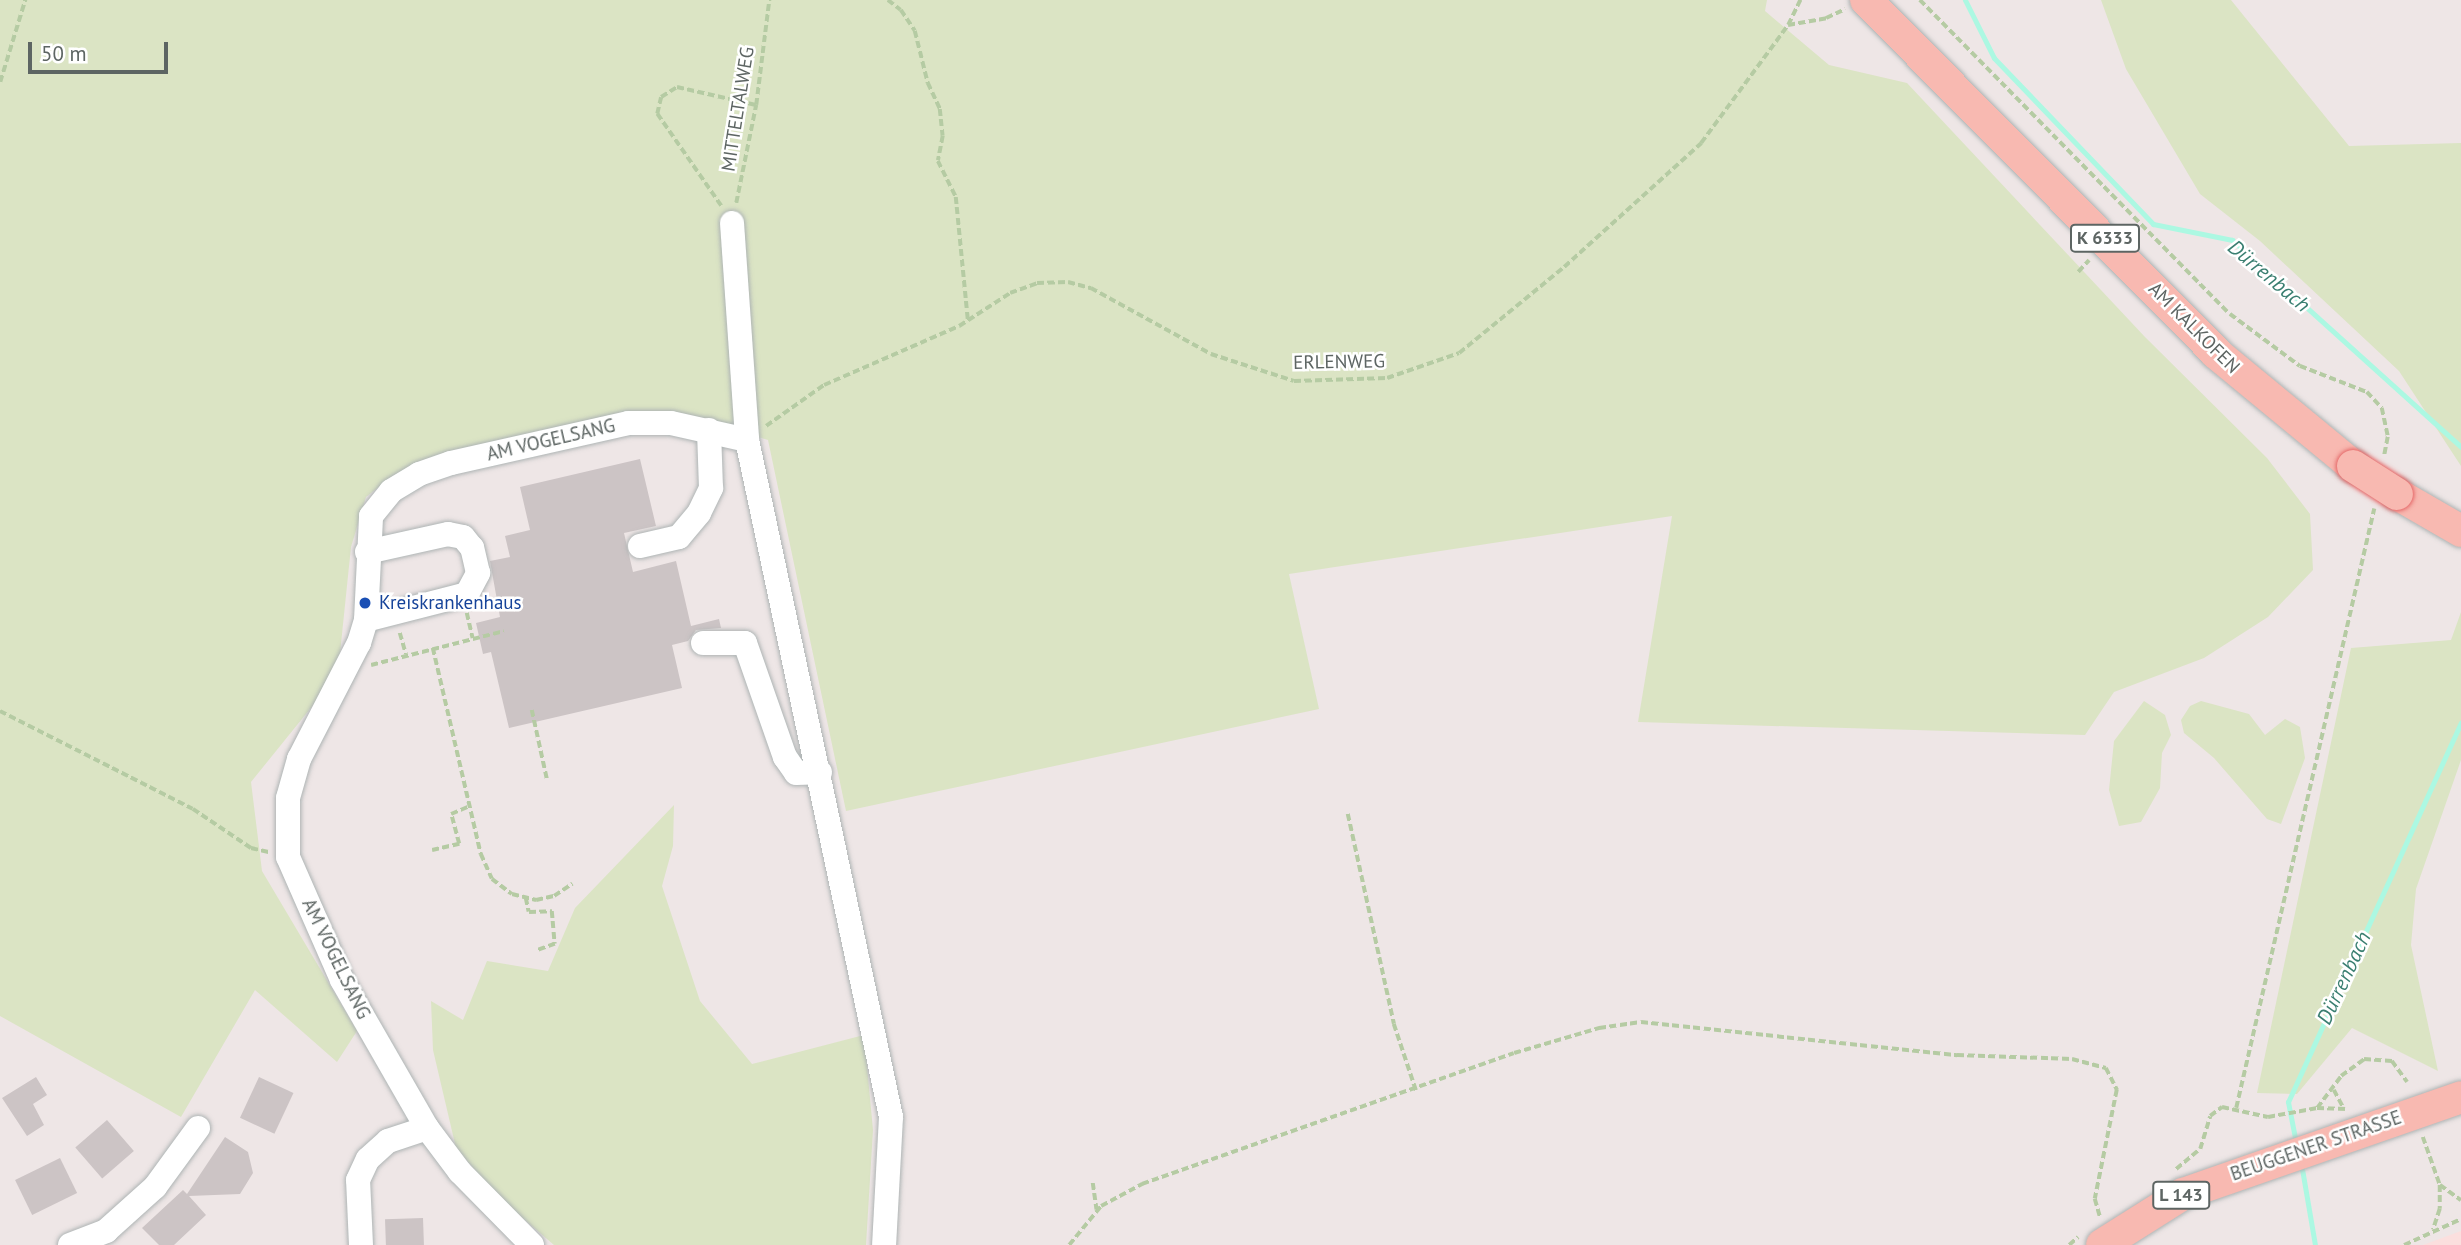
<!DOCTYPE html>
<meta charset="utf-8">
<style>
body{margin:0}
#map{position:relative;width:2461px;height:1245px;overflow:hidden;background:#eee6e6;font-family:"PT Sans",sans-serif}
div>[style]{position:absolute}
.commercial>*{inset:0;background:#fbdfde}
.green>*{inset:0;background:#dbe4c4}
.stream>*{height:5px;margin:-2.5px;padding:0 2.5px;transform-origin:2.5px;border-radius:2.5px;background:#acf8e2}
.building>*{inset:0;background:#ccc4c5;transform-origin:0 0}
.path>*{height:3.5px;margin-top:-1.75px;transform-origin:0;background:repeating-linear-gradient(90deg,#b5cba3 0 7px,transparent 0 10.5px)}
.roads{filter:drop-shadow(0 0 2px #aeb4b4) drop-shadow(0 0 2px #aeb4b4)}
.minor>*{height:24px;margin:-12px;padding:0 12px;transform-origin:12px;border-radius:12px;background:#fff}
.major>*{height:32px;margin:-16px;padding:0 16px;transform-origin:16px;border-radius:16px;background:#f8b9b1}
.bridges{filter:drop-shadow(0 0 2px #e56868) drop-shadow(0 0 2px #e56868)}
.major-bridge>*{height:32px;margin:-16px;padding:0 16px;transform-origin:16px;border-radius:16px;background:#f8b9b1}
.dots>*{width:19px;height:19px;translate:-50% -50%;box-sizing:border-box;border:4px solid #fff;border-radius:50%}
span{translate:-50% -50%;white-space:nowrap;text-align:center;line-height:1.15;-webkit-text-stroke:5px #fff;paint-order:stroke}
.shield-label span{padding:2px 5px;background:#fff;border:2px solid;border-radius:5px;-webkit-text-stroke-width:0}
.shield-label{font-size:18px;color:#5d6563;font-weight:700}
.street-label{font-size:19px;color:#5d6563}
.transit-label{font-size:19px;color:#164399}
.left{translate:0 -50%;text-align:left}
.water-label{font-size:21px;color:#3a7f71;font-style:italic}
.scale{position:absolute;left:28px;top:42px;width:140px;height:32px;box-sizing:border-box;border:4px solid #5d6563;border-top:0;padding-left:9px;font-size:21px;line-height:24px;white-space:nowrap;color:#5d6563;-webkit-text-stroke:5px #fff;paint-order:stroke}
</style>
<div id="map">
<div class="commercial">
<div style="clip-path:polygon(2461px 1231px,2461px 1245px,2423px 1245px)"></div>
</div>
<div class="green">
<div style="clip-path:polygon(0 0,1767px 0,1765px 11px,1829px 65px,1907px 83px,2145px 337px,2267px 458px,2310px 514px,2313px 570px,2268px 617px,2204px 658px,2114px 692px,2085px 735px,1638px 722px,1672px 516px,1289px 574px,1319px 709px,846px 811px,768px 440px,681px 413px,394px 475px,366px 497px,351px 547px,339px 663px,314px 704px,251px 782px,262px 871px,357px 1031px,337px 1062px,255px 990px,181px 1117px,0 1016px)"></div>
<div style="clip-path:polygon(2101px 0,2231px 0,2349px 146px,2461px 143px,2461px 466px,2399px 371px,2260px 241px,2200px 194px,2126px 69px)"></div>
<div style="clip-path:polygon(2461px 612px,2461px 760px,2416px 889px,2411px 945px,2438px 1071px,2352px 1028px,2297px 1094px,2257px 1093px,2351px 648px,2451px 640px)"></div>
<div style="clip-path:polygon(2144px 701px,2165px 715px,2171px 735px,2162px 753px,2160px 788px,2141px 822px,2119px 826px,2109px 790px,2114px 741px)"></div>
<div style="clip-path:polygon(2201px 701px,2249px 714px,2265px 735px,2285px 719px,2300px 727px,2305px 758px,2281px 824px,2267px 819px,2214px 758px,2184px 733px,2181px 720px,2190px 706px)"></div>
<div style="clip-path:polygon(674px 805px,673px 846px,662px 886px,700px 1001px,752px 1064px,864px 1035px,873px 1130px,866px 1245px,554px 1245px,498px 1197px,456px 1148px,433px 1050px,431px 1001px,463px 1020px,487px 961px,548px 971px,575px 908px)"></div>
</div>
<div class="stream">
<div style="left:1965px;top:0;width:65px;rotate:63.4deg"></div>
<div style="left:1994px;top:58px;width:230px;rotate:46.2deg"></div>
<div style="left:2153px;top:224px;width:81px;rotate:11.4deg"></div>
<div style="left:2232px;top:240px;width:309px;rotate:42.1deg"></div>
<div style="left:2296px;top:1143px;width:42px;rotate:-101deg"></div>
<div style="left:2288px;top:1102px;width:417px;rotate:-65.5deg"></div>
<div style="left:2301px;top:1163px;width:83px;rotate:80.3deg"></div>
</div>
<div class="building">
<div style="clip-path:polygon(640px 459px,656px 526px,624px 533px,633px 572px,676px 561px,691px 626px,719px 619px,721px 628px,696px 630px,688px 641px,672px 645px,682px 688px,509px 728px,491px 652px,483px 654px,476px 623px,500px 617px,490px 561px,510px 557px,505px 536px,530px 530px,520px 487px)"></div>
<div style="clip-path:polygon(36px 1077px,47px 1095px,33px 1104px,44px 1125px,27px 1136px,2px 1098px)"></div>
<div style="left:259px;top:1077px;width:38px;height:45px;rotate:25deg"></div>
<div style="left:107px;top:1120px;width:41px;height:42px;rotate:49deg"></div>
<div style="clip-path:polygon(225px 1137px,248px 1152px,253px 1173px,240px 1194px,189px 1196px,206px 1215px,174px 1245px,159px 1245px,142px 1228px,183px 1190px,187px 1194px)"></div>
<div style="left:60px;top:1158px;width:39px;height:50px;rotate:64deg"></div>
<div style="left:423px;top:1218px;width:27px;height:38px;rotate:88deg"></div>
</div>
<div class="path">
<div style="left:888px;top:0;width:16px;rotate:38deg"></div>
<div style="left:901px;top:10px;width:25px;rotate:56deg"></div>
<div style="left:915px;top:31px;width:54px;rotate:76deg"></div>
<div style="left:928px;top:83px;width:29px;rotate:65deg"></div>
<div style="left:940px;top:109px;width:27px;rotate:84deg"></div>
<div style="left:943px;top:136px;width:25px;rotate:101deg"></div>
<div style="left:938px;top:161px;width:40px;rotate:63.4deg"></div>
<div style="left:956px;top:197px;width:124px;rotate:84.4deg"></div>
<div style="left:1920px;top:0;width:441px;rotate:45.4deg"></div>
<div style="left:2230px;top:314px;width:87px;rotate:36.6deg"></div>
<div style="left:2300px;top:366px;width:72px;rotate:21.2deg"></div>
<div style="left:2367px;top:392px;width:22px;rotate:47deg"></div>
<div style="left:2382px;top:408px;width:30px;rotate:78deg"></div>
<div style="left:2388px;top:437px;width:20px;rotate:101deg"></div>
<div style="left:1788px;top:25px;width:28px;rotate:-64deg"></div>
<div style="left:0;top:82px;width:86px;rotate:-73deg"></div>
<div style="left:736px;top:203px;width:100px;rotate:-78.5deg"></div>
<div style="left:756px;top:105px;width:106px;rotate:-82.9deg"></div>
<div style="left:721px;top:206px;width:112px;rotate:-124.8deg"></div>
<div style="left:657px;top:114px;width:17px;rotate:-77deg"></div>
<div style="left:661px;top:97px;width:19px;rotate:-32deg"></div>
<div style="left:677px;top:87px;width:81px;rotate:12.8deg"></div>
<div style="left:2078px;top:272px;width:16px;rotate:-47deg"></div>
<div style="left:766px;top:426px;width:71px;rotate:-35.3deg"></div>
<div style="left:824px;top:385px;width:147px;rotate:-23.6deg"></div>
<div style="left:959px;top:326px;width:61px;rotate:-32.9deg"></div>
<div style="left:1010px;top:293px;width:29px;rotate:-20deg"></div>
<div style="left:1037px;top:283px;width:31px;rotate:-2deg"></div>
<div style="left:1068px;top:282px;width:24px;rotate:15deg"></div>
<div style="left:1091px;top:288px;width:137px;rotate:28.8deg"></div>
<div style="left:1211px;top:354px;width:87px;rotate:18deg"></div>
<div style="left:1294px;top:381px;width:93px;rotate:-1.8deg"></div>
<div style="left:1387px;top:378px;width:76px;rotate:-19.1deg"></div>
<div style="left:1459px;top:353px;width:136px;rotate:-39.3deg"></div>
<div style="left:1564px;top:267px;width:185px;rotate:-42.1deg"></div>
<div style="left:1701px;top:143px;width:147px;rotate:-53.6deg"></div>
<div style="left:1788px;top:25px;width:39px;rotate:-10deg"></div>
<div style="left:1826px;top:18px;width:21px;rotate:-25deg"></div>
<div style="left:467px;top:613px;width:26px;rotate:77deg"></div>
<div style="left:400px;top:633px;width:22px;rotate:74deg"></div>
<div style="left:433px;top:648px;width:212px;rotate:76.9deg"></div>
<div style="left:481px;top:854px;width:27px;rotate:66deg"></div>
<div style="left:492px;top:879px;width:25px;rotate:37deg"></div>
<div style="left:512px;top:894px;width:25px;rotate:14deg"></div>
<div style="left:536px;top:900px;width:18px;rotate:-13deg"></div>
<div style="left:554px;top:896px;width:22px;rotate:-34deg"></div>
<div style="left:371px;top:665px;width:137px;rotate:-14.3deg"></div>
<div style="left:532px;top:710px;width:71px;rotate:77.7deg"></div>
<div style="left:0;top:711px;width:216px;rotate:26.9deg"></div>
<div style="left:193px;top:809px;width:70px;rotate:33.9deg"></div>
<div style="left:251px;top:848px;width:18px;rotate:13deg"></div>
<div style="left:1348px;top:814px;width:215px;rotate:77.6deg"></div>
<div style="left:1394px;top:1024px;width:70px;rotate:71.6deg"></div>
<div style="left:432px;top:850px;width:28px;rotate:-13deg"></div>
<div style="left:459px;top:844px;width:31px;rotate:-105deg"></div>
<div style="left:451px;top:814px;width:21px;rotate:-23deg"></div>
<div style="left:526px;top:898px;width:14px;rotate:78deg"></div>
<div style="left:529px;top:912px;width:23px;rotate:-2deg"></div>
<div style="left:552px;top:911px;width:33px;rotate:85deg"></div>
<div style="left:555px;top:944px;width:20px;rotate:160deg"></div>
<div style="left:2334px;top:1090px;width:21px;rotate:62deg"></div>
<div style="left:2236px;top:1108px;width:615px;rotate:-77.03deg"></div>
<div style="left:2317px;top:1108px;width:40px;rotate:-53deg"></div>
<div style="left:2341px;top:1076px;width:29px;rotate:-36deg"></div>
<div style="left:2364px;top:1059px;width:28px;rotate:4deg"></div>
<div style="left:2392px;top:1061px;width:26px;rotate:54deg"></div>
<div style="left:2423px;top:1137px;width:51px;rotate:70.5deg"></div>
<div style="left:2440px;top:1185px;width:24px;rotate:90deg"></div>
<div style="left:2440px;top:1209px;width:22px;rotate:108deg"></div>
<div style="left:2176px;top:1169px;width:31px;rotate:-40deg"></div>
<div style="left:2200px;top:1149px;width:34px;rotate:-73deg"></div>
<div style="left:2210px;top:1116px;width:15px;rotate:-37deg"></div>
<div style="left:2222px;top:1107px;width:47px;rotate:12.3deg"></div>
<div style="left:2268px;top:1117px;width:50px;rotate:-10.4deg"></div>
<div style="left:2317px;top:1108px;width:30px;rotate:2deg"></div>
<div style="left:1093px;top:1183px;width:27px;rotate:82deg"></div>
<div style="left:2440px;top:1185px;width:26px;rotate:36deg"></div>
<div style="left:1069px;top:1245px;width:50px;rotate:-50.6deg"></div>
<div style="left:1101px;top:1206px;width:47px;rotate:-28.2deg"></div>
<div style="left:1142px;top:1184px;width:394px;rotate:-19.4deg"></div>
<div style="left:1514px;top:1053px;width:89px;rotate:-16.4deg"></div>
<div style="left:1599px;top:1028px;width:42px;rotate:-8.1deg"></div>
<div style="left:1641px;top:1022px;width:318px;rotate:6deg"></div>
<div style="left:1957px;top:1055px;width:115px;rotate:2deg"></div>
<div style="left:2072px;top:1059px;width:35px;rotate:15deg"></div>
<div style="left:2106px;top:1068px;width:25px;rotate:63deg"></div>
<div style="left:2117px;top:1090px;width:111px;rotate:101.4deg"></div>
<div style="left:2095px;top:1199px;width:19px;rotate:74deg"></div>
<div style="left:2069px;top:1245px;width:12px;rotate:-42deg"></div>
<div style="left:2404px;top:1245px;width:63px;rotate:-24.5deg"></div>
</div>
<div class="roads">
<div class="minor">
<div style="left:732px;top:223px;width:218px;rotate:86deg"></div>
<div style="left:747px;top:440px;width:692px;rotate:77.99deg"></div>
<div style="left:891px;top:1117px;width:128px;rotate:93.1deg"></div>
<div style="left:640px;top:546px;width:40px;rotate:-13deg"></div>
<div style="left:679px;top:537px;width:31px;rotate:-50deg"></div>
<div style="left:699px;top:513px;width:28px;rotate:-64deg"></div>
<div style="left:711px;top:488px;width:58px;rotate:-92deg"></div>
<div style="left:366px;top:620px;width:104px;rotate:-14.4deg"></div>
<div style="left:467px;top:594px;width:24px;rotate:-62deg"></div>
<div style="left:478px;top:573px;width:26px;rotate:-103deg"></div>
<div style="left:472px;top:548px;width:14px;rotate:-129deg"></div>
<div style="left:463px;top:537px;width:15px;rotate:-169deg"></div>
<div style="left:448px;top:534px;width:83px;rotate:167.5deg"></div>
<div style="left:703px;top:643px;width:42px"></div>
<div style="left:745px;top:643px;width:121px;rotate:70.7deg"></div>
<div style="left:785px;top:757px;width:19px;rotate:55deg"></div>
<div style="left:796px;top:773px;width:24px;rotate:-2deg"></div>
<div style="left:70px;top:1245px;width:39px;rotate:-21deg"></div>
<div style="left:106px;top:1231px;width:66px;rotate:-41.9deg"></div>
<div style="left:155px;top:1187px;width:73px;rotate:-53.9deg"></div>
<div style="left:361px;top:1245px;width:65px;rotate:-92.6deg"></div>
<div style="left:358px;top:1180px;width:23px;rotate:-65deg"></div>
<div style="left:368px;top:1159px;width:27px;rotate:-42deg"></div>
<div style="left:388px;top:1141px;width:41px;rotate:-18.4deg"></div>
<div style="left:532px;top:1245px;width:103px;rotate:-134.6deg"></div>
<div style="left:460px;top:1172px;width:55px;rotate:-126.9deg"></div>
<div style="left:427px;top:1128px;width:171px;rotate:-119.9deg"></div>
<div style="left:342px;top:980px;width:134px;rotate:-113.7deg"></div>
<div style="left:288px;top:857px;width:59px;rotate:-90deg"></div>
<div style="left:288px;top:798px;width:41px;rotate:-74.2deg"></div>
<div style="left:299px;top:759px;width:131px;rotate:-62.7deg"></div>
<div style="left:359px;top:643px;width:24px;rotate:-73deg"></div>
<div style="left:366px;top:620px;width:104px;rotate:-87.2deg"></div>
<div style="left:371px;top:516px;width:32px;rotate:-51deg"></div>
<div style="left:391px;top:491px;width:33px;rotate:-31deg"></div>
<div style="left:419px;top:474px;width:34px;rotate:-19deg"></div>
<div style="left:451px;top:463px;width:181px;rotate:-12.7deg"></div>
<div style="left:628px;top:423px;width:43px"></div>
<div style="left:671px;top:423px;width:78px;rotate:12.6deg"></div>
</div>
<div class="major">
<div style="left:1866px;top:0;width:497px;rotate:45.2deg"></div>
<div style="left:2216px;top:353px;width:178px;rotate:39.5deg"></div>
<div style="left:2397px;top:494px;width:74px;rotate:30deg"></div>
<div style="left:2102px;top:1245px;width:96px;rotate:-32.2deg"></div>
<div style="left:2183px;top:1194px;width:294px;rotate:-19.2deg"></div>
</div>
</div>
<div class="bridges">
<div class="major-bridge">
<div style="left:2353px;top:466px;width:52px;rotate:32.5deg"></div>
</div>
</div>
<div class="dots">
<div style="left:365px;top:603px;background:#1a4fb4"></div>
</div>
<div class="shield-label">
<span style="left:2105px;top:238px">K 6333</span>
<span style="left:2181px;top:1195px">L 143</span>
</div>
<div class="street-label">
<span style="left:738px;top:109px;rotate:-81deg">MITTELTALWEG</span>
<span style="left:2194px;top:328px;rotate:45deg">AM KALKOFEN</span>
<span style="left:1339px;top:362px;rotate:-1deg">ERLENWEG</span>
<span style="left:551px;top:440px;rotate:-13deg">AM VOGELSANG</span>
<span style="left:336px;top:959px;rotate:64deg">AM VOGELSANG</span>
<span style="left:2316px;top:1146px;rotate:-19deg">BEUGGENER STRASSE</span>
</div>
<div class="transit-label">
<span class="left" style="left:379px;top:603px">Kreiskrankenhaus</span>
</div>
<div class="water-label">
<span style="left:2269px;top:276px;rotate:40deg">Dürrenbach</span>
<span style="left:2344px;top:978px;rotate:-65deg">Dürrenbach</span>
</div>
<div class="scale">50 m</div>
</div>
